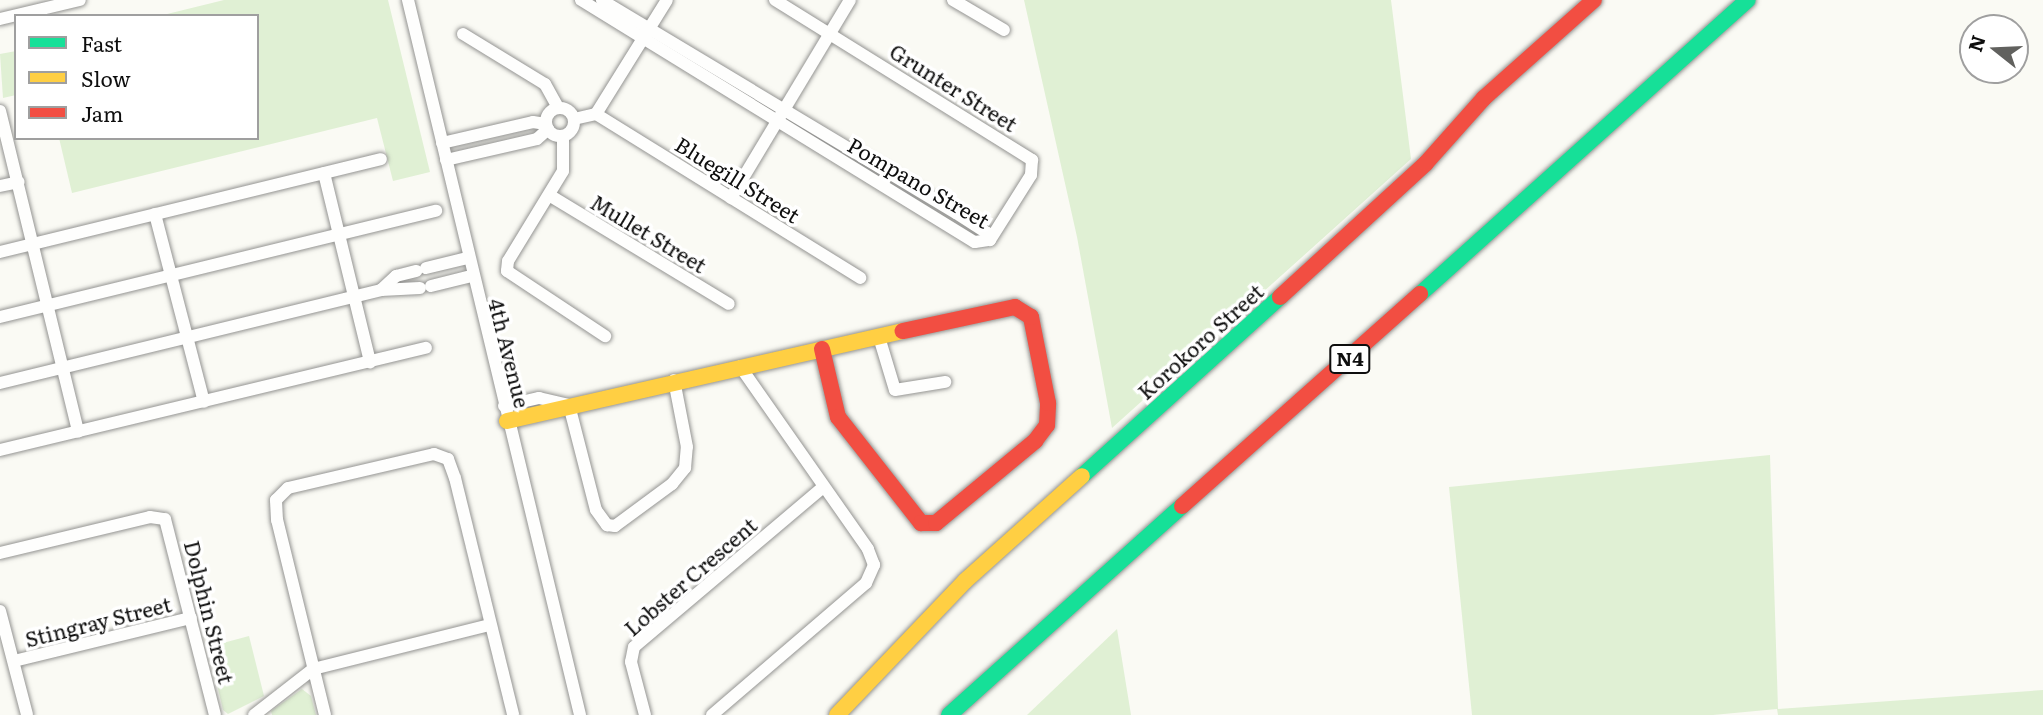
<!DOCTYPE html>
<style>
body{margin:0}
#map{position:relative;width:2043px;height:715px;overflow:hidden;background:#fafaf4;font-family:Literata,serif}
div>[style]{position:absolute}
.green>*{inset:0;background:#e0f0d4}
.roads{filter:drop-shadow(0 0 2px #949492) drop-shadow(0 0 2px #949492)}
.street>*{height:12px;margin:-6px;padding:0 6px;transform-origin:6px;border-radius:6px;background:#fefefd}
.street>.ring{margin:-6px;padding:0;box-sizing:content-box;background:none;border:12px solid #fefefd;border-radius:50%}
.fast>*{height:16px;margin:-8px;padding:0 8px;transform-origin:8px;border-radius:8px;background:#16e098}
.slow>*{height:16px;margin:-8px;padding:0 8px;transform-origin:8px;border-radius:8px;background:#ffcf43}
.jam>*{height:16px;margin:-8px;padding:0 8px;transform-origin:8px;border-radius:8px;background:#f24e42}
span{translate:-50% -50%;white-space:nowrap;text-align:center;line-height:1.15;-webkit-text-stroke:7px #fff;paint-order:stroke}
.shield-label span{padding:2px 5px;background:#fff;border:2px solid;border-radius:5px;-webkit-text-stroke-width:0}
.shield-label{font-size:19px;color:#0e0e0e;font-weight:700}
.street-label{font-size:21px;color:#0e0e0e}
.legend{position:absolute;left:14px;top:14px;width:245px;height:126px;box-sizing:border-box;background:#fff;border:2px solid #9f9f9f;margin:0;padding:9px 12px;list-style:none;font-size:21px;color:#0e0e0e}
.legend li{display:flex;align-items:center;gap:14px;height:35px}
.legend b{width:35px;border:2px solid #9f9f9f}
.north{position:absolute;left:1959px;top:14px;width:70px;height:70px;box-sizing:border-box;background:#fff;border:2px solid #9f9f9f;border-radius:50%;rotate:288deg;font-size:19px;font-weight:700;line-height:28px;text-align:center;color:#0e0e0e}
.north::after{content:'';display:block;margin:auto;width:24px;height:32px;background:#61615e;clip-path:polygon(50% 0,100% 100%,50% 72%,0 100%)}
</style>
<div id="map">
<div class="green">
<div style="clip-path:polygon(224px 0,388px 0,430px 172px,393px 181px,377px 118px,72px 193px,59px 138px,257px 138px,257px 16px,159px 16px)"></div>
<div style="clip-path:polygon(1024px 0,1391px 0,1411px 159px,1112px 428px,1077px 237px)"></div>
<div style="clip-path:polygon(16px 51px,16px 95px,3px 98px,0 54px)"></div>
<div style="clip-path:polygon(1770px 455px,1778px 709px,2043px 690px,2043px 715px,1778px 715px,1777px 709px,1713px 715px,1472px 715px,1449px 487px)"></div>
<div style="clip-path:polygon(1117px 629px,1131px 715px,1027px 715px)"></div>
<div style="clip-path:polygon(249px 636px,264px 696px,228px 714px,223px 710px,208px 647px)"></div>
<div style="clip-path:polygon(302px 689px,311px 696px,316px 715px,272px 715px,271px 711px)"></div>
</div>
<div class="roads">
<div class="street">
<div style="left:408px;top:0;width:735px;rotate:76.47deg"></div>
<div style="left:581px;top:0;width:462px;rotate:31.6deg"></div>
<div style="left:975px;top:242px;width:15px;rotate:-8deg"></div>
<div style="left:990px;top:240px;width:8px;rotate:-113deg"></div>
<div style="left:987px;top:233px;width:37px;rotate:-147deg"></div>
<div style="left:956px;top:213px;width:413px;rotate:-149deg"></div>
<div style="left:775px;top:0;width:303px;rotate:31.9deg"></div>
<div style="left:1032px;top:160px;width:15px;rotate:94deg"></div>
<div style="left:1031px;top:175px;width:77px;rotate:122.2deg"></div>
<div style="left:953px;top:0;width:59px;rotate:30.5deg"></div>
<div style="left:0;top:19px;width:82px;rotate:-13.4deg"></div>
<div style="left:463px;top:34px;width:96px;rotate:31.4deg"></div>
<div style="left:545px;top:84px;width:26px;rotate:61deg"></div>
<div class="ring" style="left:546px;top:108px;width:16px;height:16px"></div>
<div style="left:0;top:111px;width:330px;rotate:76.3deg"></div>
<div style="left:596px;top:114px;width:311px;rotate:31.8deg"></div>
<div style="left:574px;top:119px;width:23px;rotate:-13deg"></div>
<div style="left:596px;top:114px;width:134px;rotate:-58.1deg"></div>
<div style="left:563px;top:136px;width:35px;rotate:90deg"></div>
<div style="left:563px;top:171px;width:105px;rotate:121.4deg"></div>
<div style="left:508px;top:261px;width:10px;rotate:96deg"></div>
<div style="left:507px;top:271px;width:118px;rotate:33.6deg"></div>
<div style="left:442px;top:143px;width:93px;rotate:-13deg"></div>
<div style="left:533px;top:122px;width:13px;rotate:9deg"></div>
<div style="left:446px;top:160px;width:93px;rotate:-13deg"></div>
<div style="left:537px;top:139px;width:15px;rotate:-42deg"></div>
<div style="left:324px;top:173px;width:195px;rotate:76.3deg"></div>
<div style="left:0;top:186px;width:19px;rotate:-12deg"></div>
<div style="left:549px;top:195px;width:210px;rotate:31.2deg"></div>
<div style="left:731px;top:198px;width:231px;rotate:-59deg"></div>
<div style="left:155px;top:214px;width:194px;rotate:75.4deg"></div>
<div style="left:0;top:252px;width:392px;rotate:-13.7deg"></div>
<div style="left:426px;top:268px;width:42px;rotate:-13.7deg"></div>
<div style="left:431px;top:286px;width:41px;rotate:-14deg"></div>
<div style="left:381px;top:290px;width:21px;rotate:-43deg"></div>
<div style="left:396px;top:276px;width:21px;rotate:-14deg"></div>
<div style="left:0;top:317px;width:449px;rotate:-13.7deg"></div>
<div style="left:879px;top:337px;width:55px;rotate:73.2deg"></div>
<div style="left:895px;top:390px;width:51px;rotate:-9.1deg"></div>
<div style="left:0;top:383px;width:392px;rotate:-13.7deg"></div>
<div style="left:381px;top:290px;width:39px;rotate:-3deg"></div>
<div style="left:504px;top:406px;width:36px;rotate:-13deg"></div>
<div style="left:539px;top:398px;width:31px;rotate:13deg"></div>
<div style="left:569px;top:405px;width:108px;rotate:75.6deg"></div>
<div style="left:596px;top:510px;width:19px;rotate:54deg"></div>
<div style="left:607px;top:525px;width:8px;rotate:7deg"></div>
<div style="left:615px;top:526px;width:71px;rotate:-36.4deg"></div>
<div style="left:672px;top:484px;width:21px;rotate:-51deg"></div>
<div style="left:685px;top:468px;width:21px;rotate:-85deg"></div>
<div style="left:687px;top:447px;width:68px;rotate:-101deg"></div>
<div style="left:0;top:450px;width:438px;rotate:-13.5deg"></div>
<div style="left:0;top:553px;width:154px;rotate:-13.5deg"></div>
<div style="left:150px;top:517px;width:15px;rotate:8deg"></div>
<div style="left:165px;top:519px;width:202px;rotate:75.7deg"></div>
<div style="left:0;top:611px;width:107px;rotate:75.4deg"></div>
<div style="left:14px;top:661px;width:182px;rotate:-13.7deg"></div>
<div style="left:254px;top:715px;width:75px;rotate:-37.9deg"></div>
<div style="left:313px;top:669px;width:182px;rotate:-14deg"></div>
<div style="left:325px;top:715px;width:201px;rotate:-103.8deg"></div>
<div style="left:277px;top:520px;width:20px;rotate:-93deg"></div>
<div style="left:276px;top:500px;width:17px;rotate:-45deg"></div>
<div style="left:288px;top:488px;width:150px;rotate:-13.1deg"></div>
<div style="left:434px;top:454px;width:15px;rotate:20deg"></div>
<div style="left:448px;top:459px;width:20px;rotate:70deg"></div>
<div style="left:455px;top:478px;width:244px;rotate:76.2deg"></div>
<div style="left:645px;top:715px;width:55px;rotate:-104.8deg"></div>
<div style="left:631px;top:662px;width:15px;rotate:-79deg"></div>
<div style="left:634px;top:647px;width:248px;rotate:-40.2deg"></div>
<div style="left:712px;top:715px;width:203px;rotate:-40.6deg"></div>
<div style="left:866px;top:583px;width:20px;rotate:-66deg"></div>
<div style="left:874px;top:565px;width:17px;rotate:-111deg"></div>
<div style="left:868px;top:549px;width:223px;rotate:-125deg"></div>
</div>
<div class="fast">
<div style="left:1420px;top:294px;width:440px;rotate:-41.9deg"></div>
<div style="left:1082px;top:476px;width:267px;rotate:-42.1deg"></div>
<div style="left:949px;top:715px;width:313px;rotate:-41.9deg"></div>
</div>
<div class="slow">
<div style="left:507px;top:421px;width:406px;rotate:-12.8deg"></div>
<div style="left:837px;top:715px;width:185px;rotate:-46.3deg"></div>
<div style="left:965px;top:581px;width:157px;rotate:-41.9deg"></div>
</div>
<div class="jam">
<div style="left:1280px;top:297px;width:198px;rotate:-42.5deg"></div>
<div style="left:1426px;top:163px;width:87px;rotate:-48.3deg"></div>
<div style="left:1484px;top:98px;width:147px;rotate:-41.7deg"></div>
<div style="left:822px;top:349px;width:70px;rotate:76.8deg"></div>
<div style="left:838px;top:417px;width:135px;rotate:51.9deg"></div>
<div style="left:921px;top:523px;width:15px"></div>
<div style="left:936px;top:523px;width:129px;rotate:-39.6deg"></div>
<div style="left:1035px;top:441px;width:20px;rotate:-53deg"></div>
<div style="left:1047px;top:425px;width:22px;rotate:-87deg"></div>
<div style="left:1048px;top:403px;width:88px;rotate:-101.2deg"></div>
<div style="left:1031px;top:317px;width:19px;rotate:-148deg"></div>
<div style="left:1015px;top:307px;width:115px;rotate:167.9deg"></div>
<div style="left:1182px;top:506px;width:319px;rotate:-41.7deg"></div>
</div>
</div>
<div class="shield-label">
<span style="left:1350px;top:359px">N4</span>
</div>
<div class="street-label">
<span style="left:954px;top:87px;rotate:32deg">Grunter Street</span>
<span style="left:738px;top:179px;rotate:32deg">Bluegill Street</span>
<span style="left:919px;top:182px;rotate:30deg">Pompano Street</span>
<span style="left:649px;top:233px;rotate:31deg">Mullet Street</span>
<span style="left:1200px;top:341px;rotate:-42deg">Korokoro Street</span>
<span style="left:510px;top:353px;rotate:76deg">4th Avenue</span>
<span style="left:690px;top:576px;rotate:-41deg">Lobster Crescent</span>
<span style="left:210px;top:612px;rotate:76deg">Dolphin Street</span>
<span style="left:98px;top:621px;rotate:-14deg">Stingray Street</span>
</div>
<ul class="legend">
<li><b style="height:9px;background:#16e098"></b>Fast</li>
<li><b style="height:9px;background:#ffcf43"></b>Slow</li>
<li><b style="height:9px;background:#f24e42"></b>Jam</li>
</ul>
<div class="north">N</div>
</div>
